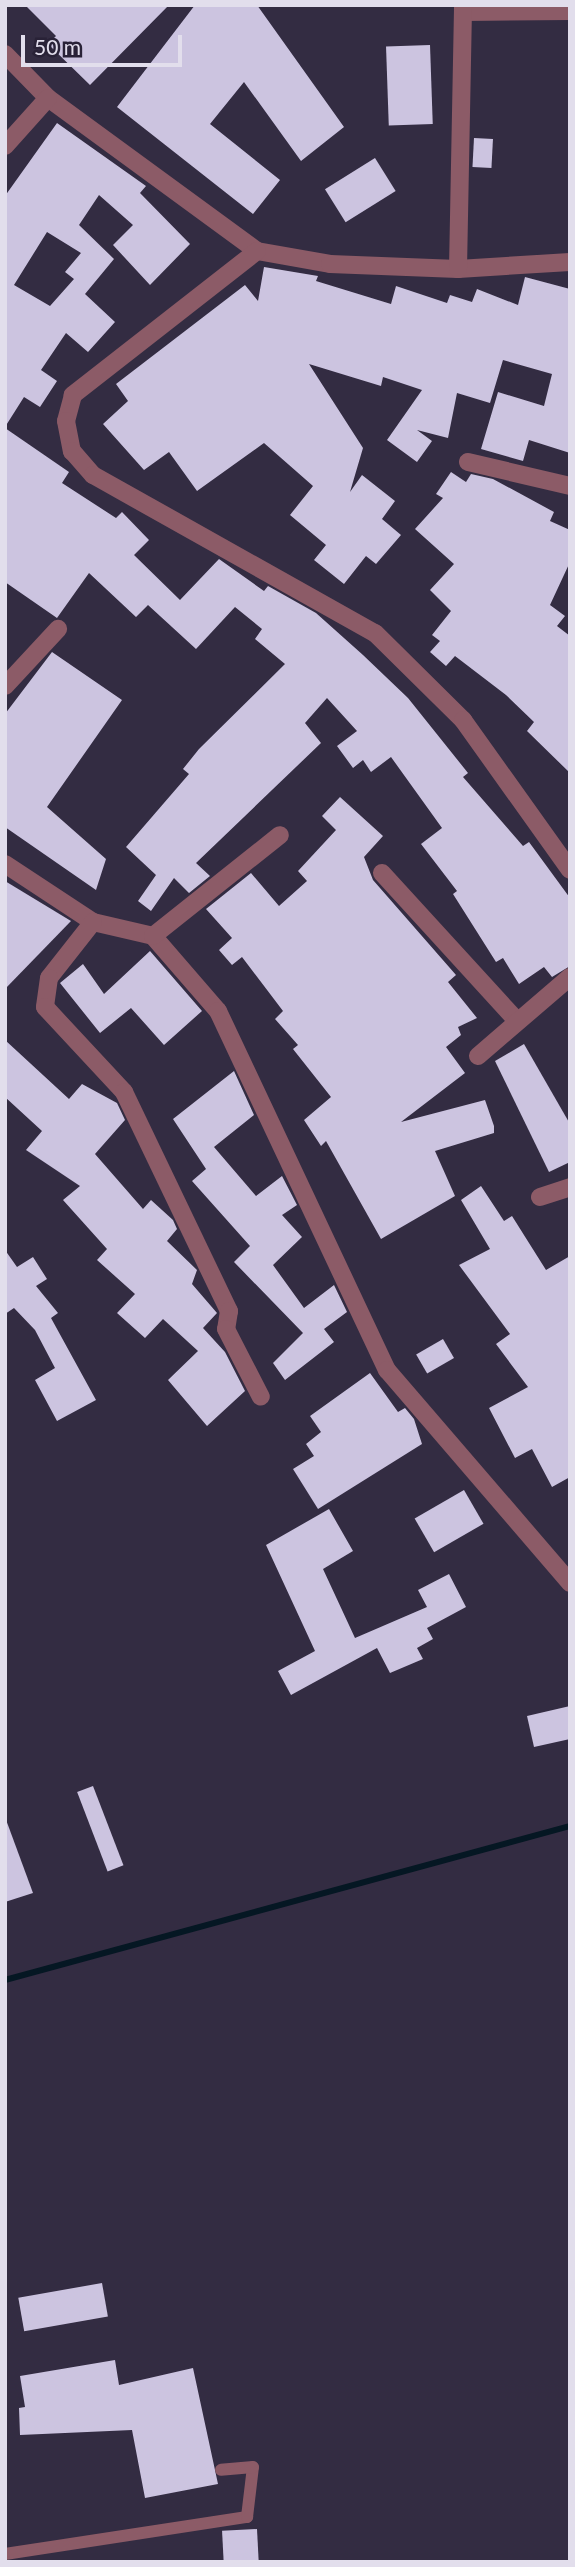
<!DOCTYPE html>
<style>
body{margin:0}
#map{position:relative;width:575px;height:2567px;overflow:hidden;background:#332c42;font-family:Lato,sans-serif}
div>[style]{position:absolute}
.stream>*{height:6px;margin:-3px;padding:0 3px;transform-origin:3px;border-radius:3px;background:#051723}
.building>*{inset:0;background:#ccc4e0;transform-origin:0 0}
.service>*{height:12px;margin:-6px;padding:0 6px;transform-origin:6px;border-radius:6px;background:#8c5b67}
.minor>*{height:18px;margin:-9px;padding:0 9px;transform-origin:9px;border-radius:9px;background:#8c5b67}
span{translate:-50% -50%;white-space:nowrap;text-align:center;line-height:1.15;-webkit-text-stroke:7px #292237;paint-order:stroke}
.frame{position:absolute;inset:0;border:7px solid #e2deec;pointer-events:none}
.scale{position:absolute;left:21px;top:35px;width:161px;height:32px;box-sizing:border-box;border:4px solid #e2deec;border-top:0;padding-left:9px;font-size:21px;line-height:24px;white-space:nowrap;color:#e2deec;-webkit-text-stroke:5px #292237;paint-order:stroke}
</style>
<div id="map">
<div class="stream">
<div style="left:5px;top:1980px;width:586px;rotate:-15.25deg"></div>
</div>
<div class="building">
<div style="clip-path:polygon(25px 5px,169px 5px,90px 85px,48px 44px,56px 36px)"></div>
<div style="clip-path:polygon(195px 5px,257px 5px,344px 127px,301px 161px,244px 82px,210px 124px,280px 180px,253px 214px,117px 107px)"></div>
<div style="left:430px;top:45px;width:79px;height:44px;rotate:88deg"></div>
<div style="clip-path:polygon(evenodd,57px 123px,146px 186px,140px 193px,190px 244px,150px 285px,113px 245px,133px 225px,99px 195px,79px 225px,114px 259px,85px 294px,115px 322px,88px 352px,66px 333px,41px 370px,57px 381px,40px 407px,24px 397px,5px 427px,5px 196px,57px 123px,47px 232px,81px 253px,65px 272px,74px 279px,50px 306px,14px 285px,47px 232px)"></div>
<div style="left:474px;top:138px;width:19px;height:29px;rotate:3deg"></div>
<div style="left:375px;top:158px;width:39px;height:59px;rotate:58deg"></div>
<div style="clip-path:polygon(264px 267px,318px 276px,316px 281px,391px 304px,396px 286px,447px 303px,450px 295px,472px 302px,477px 289px,518px 305px,525px 277px,570px 289px,570px 453px,529px 440px,523px 461px,481px 449px,498px 392px,544px 406px,552px 374px,503px 360px,490px 403px,457px 393px,448px 438px,417px 430px,432px 441px,417px 462px,387px 440px,422px 390px,383px 377px,381px 386px,309px 364px,363px 448px,350px 492px,362px 475px,395px 501px,382px 519px,401px 535px,376px 564px,366px 556px,344px 584px,314px 560px,326px 545px,290px 515px,313px 486px,264px 443px,197px 491px,169px 452px,144px 470px,103px 424px,128px 401px,116px 384px,245px 285px,258px 301px)"></div>
<div style="clip-path:polygon(5px 428px,69px 472px,62px 483px,116px 518px,122px 512px,149px 540px,134px 555px,180px 600px,219px 559px,264px 591px,268px 586px,316px 613px,363px 655px,408px 698px,468px 773px,463px 777px,523px 846px,529px 842px,570px 898px,570px 966px,552px 977px,544px 967px,519px 984px,503px 958px,496px 962px,453px 894px,457px 891px,421px 844px,442px 828px,391px 757px,371px 772px,363px 760px,353px 768px,337px 746px,357px 731px,327px 698px,305px 723px,321px 743px,196px 863px,210px 876px,189px 893px,174px 878px,151px 911px,138px 901px,156px 875px,126px 847px,189px 774px,183px 769px,199px 749px,285px 664px,255px 639px,262px 629px,235px 607px,196px 649px,148px 605px,136px 617px,89px 573px,57px 618px,5px 582px)"></div>
<div style="clip-path:polygon(451px 472px,466px 482px,471px 474px,493px 479px,554px 512px,550px 521px,570px 530px,570px 562px,550px 605px,565px 616px,557px 626px,570px 636px,570px 773px,527px 731px,534px 722px,506px 695px,455px 656px,446px 666px,430px 652px,440px 641px,432px 635px,451px 611px,430px 590px,454px 564px,415px 529px,443px 498px,436px 494px)"></div>
<div style="clip-path:polygon(52px 652px,122px 700px,47px 807px,106px 859px,96px 890px,5px 827px,5px 714px)"></div>
<div style="clip-path:polygon(340px 797px,383px 836px,364px 857px,373px 880px,456px 975px,448px 982px,477px 1018px,458px 1027px,461px 1035px,446px 1047px,465px 1073px,401px 1122px,485px 1100px,494px 1126px,494px 1133px,435px 1151px,455px 1196px,381px 1239px,326px 1141px,321px 1146px,304px 1120px,331px 1097px,293px 1049px,298px 1045px,275px 1019px,283px 1011px,242px 957px,232px 965px,219px 950px,232px 938px,206px 909px,251px 873px,279px 906px,307px 881px,298px 871px,336px 830px,322px 816px)"></div>
<div style="clip-path:polygon(5px 881px,71px 921px,5px 989px)"></div>
<div style="clip-path:polygon(150px 951px,202px 1011px,164px 1045px,131px 1008px,100px 1033px,60px 983px,83px 964px,104px 994px)"></div>
<div style="clip-path:polygon(5px 1040px,69px 1099px,82px 1084px,117px 1103px,125px 1120px,95px 1154px,143px 1209px,151px 1200px,173px 1220px,177px 1229px,167px 1241px,197px 1270px,192px 1284px,217px 1313px,203px 1328px,225px 1352px,245px 1391px,207px 1426px,168px 1380px,198px 1351px,163px 1319px,145px 1338px,117px 1313px,135px 1294px,97px 1260px,107px 1249px,63px 1200px,80px 1186px,26px 1150px,42px 1131px,5px 1097px)"></div>
<div style="clip-path:polygon(524px 1044px,570px 1124px,570px 1162px,549px 1172px,495px 1061px)"></div>
<div style="clip-path:polygon(234px 1071px,254px 1115px,214px 1147px,256px 1196px,282px 1176px,297px 1205px,282px 1215px,302px 1237px,273px 1265px,304px 1308px,334px 1285px,347px 1312px,324px 1329px,334px 1342px,285px 1380px,273px 1363px,303px 1333px,234px 1262px,250px 1246px,192px 1181px,206px 1169px,173px 1119px)"></div>
<div style="clip-path:polygon(481px 1186px,504px 1221px,512px 1216px,546px 1270px,570px 1256px,570px 1477px,552px 1487px,532px 1449px,515px 1458px,489px 1408px,528px 1387px,496px 1344px,510px 1334px,459px 1265px,490px 1249px,461px 1200px)"></div>
<div style="clip-path:polygon(5px 1250px,17px 1267px,33px 1257px,47px 1279px,36px 1286px,58px 1313px,51px 1318px,96px 1400px,57px 1421px,35px 1380px,55px 1368px,35px 1330px,14px 1308px,5px 1314px)"></div>
<div style="left:443px;top:1339px;width:22px;height:31px;rotate:60deg"></div>
<div style="clip-path:polygon(370px 1373px,398px 1412px,405px 1408px,414px 1419px,422px 1444px,318px 1509px,293px 1469px,314px 1456px,306px 1444px,321px 1432px,310px 1416px)"></div>
<div style="left:464px;top:1490px;width:39px;height:57px;rotate:60deg"></div>
<div style="clip-path:polygon(329px 1509px,353px 1551px,323px 1569px,355px 1638px,427px 1607px,418px 1590px,449px 1574px,466px 1607px,427px 1628px,433px 1639px,417px 1648px,423px 1659px,390px 1673px,377px 1648px,291px 1695px,278px 1671px,315px 1651px,266px 1545px)"></div>
<div style="clip-path:polygon(570px 1706px,570px 1739px,534px 1747px,527px 1716px)"></div>
<div style="left:93px;top:1786px;width:85px;height:17px;rotate:69deg"></div>
<div style="clip-path:polygon(5px 1817px,33px 1893px,5px 1902px)"></div>
<div style="left:102px;top:2283px;width:34px;height:85px;rotate:80deg"></div>
<div style="clip-path:polygon(115px 2360px,119px 2385px,193px 2368px,218px 2484px,145px 2498px,132px 2430px,20px 2435px,19px 2408px,25px 2407px,20px 2376px)"></div>
<div style="left:257px;top:2529px;width:33px;height:35px;rotate:87deg"></div>
</div>
<div class="service">
<div style="left:5px;top:2554px;width:245px;rotate:-8.7deg"></div>
<div style="left:247px;top:2517px;width:50px;rotate:-83.2deg"></div>
<div style="left:253px;top:2467px;width:32px;rotate:175deg"></div>
</div>
<div class="minor">
<div style="left:464px;top:12px;width:106px;rotate:-0.5deg"></div>
<div style="left:5px;top:54px;width:62px;rotate:45.7deg"></div>
<div style="left:48px;top:98px;width:259px;rotate:36.2deg"></div>
<div style="left:257px;top:251px;width:74px;rotate:10.1deg"></div>
<div style="left:330px;top:264px;width:128px;rotate:2.2deg"></div>
<div style="left:458px;top:269px;width:112px;rotate:-3.6deg"></div>
<div style="left:5px;top:146px;width:64px;rotate:-48.1deg"></div>
<div style="left:257px;top:251px;width:234px;rotate:142deg"></div>
<div style="left:73px;top:395px;width:27px;rotate:105deg"></div>
<div style="left:66px;top:421px;width:31px;rotate:79deg"></div>
<div style="left:72px;top:451px;width:32px;rotate:49deg"></div>
<div style="left:93px;top:475px;width:323px;rotate:29.3deg"></div>
<div style="left:375px;top:633px;width:124px;rotate:44.7deg"></div>
<div style="left:463px;top:720px;width:184px;rotate:54.5deg"></div>
<div style="left:458px;top:269px;width:264px;rotate:-88.9deg"></div>
<div style="left:468px;top:462px;width:105px;rotate:13.2deg"></div>
<div style="left:5px;top:686px;width:78px;rotate:-47.1deg"></div>
<div style="left:5px;top:864px;width:105px;rotate:33.4deg"></div>
<div style="left:93px;top:922px;width:62px;rotate:13.1deg"></div>
<div style="left:153px;top:936px;width:99px;rotate:49.1deg"></div>
<div style="left:218px;top:1011px;width:397px;rotate:64.8deg"></div>
<div style="left:387px;top:1370px;width:281px;rotate:49.3deg"></div>
<div style="left:382px;top:873px;width:200px;rotate:47.6deg"></div>
<div style="left:93px;top:922px;width:71px;rotate:128.2deg"></div>
<div style="left:49px;top:978px;width:29px;rotate:98deg"></div>
<div style="left:45px;top:1007px;width:116px;rotate:47.1deg"></div>
<div style="left:124px;top:1092px;width:243px;rotate:64.4deg"></div>
<div style="left:229px;top:1311px;width:18px;rotate:99deg"></div>
<div style="left:226px;top:1329px;width:76px;rotate:62.8deg"></div>
<div style="left:153px;top:936px;width:162px;rotate:-38.5deg"></div>
<div style="left:478px;top:1056px;width:121px;rotate:-40.7deg"></div>
<div style="left:540px;top:1197px;width:32px;rotate:-18deg"></div>
</div>
<div class="frame"></div>
<div class="scale">50 m</div>
</div>
